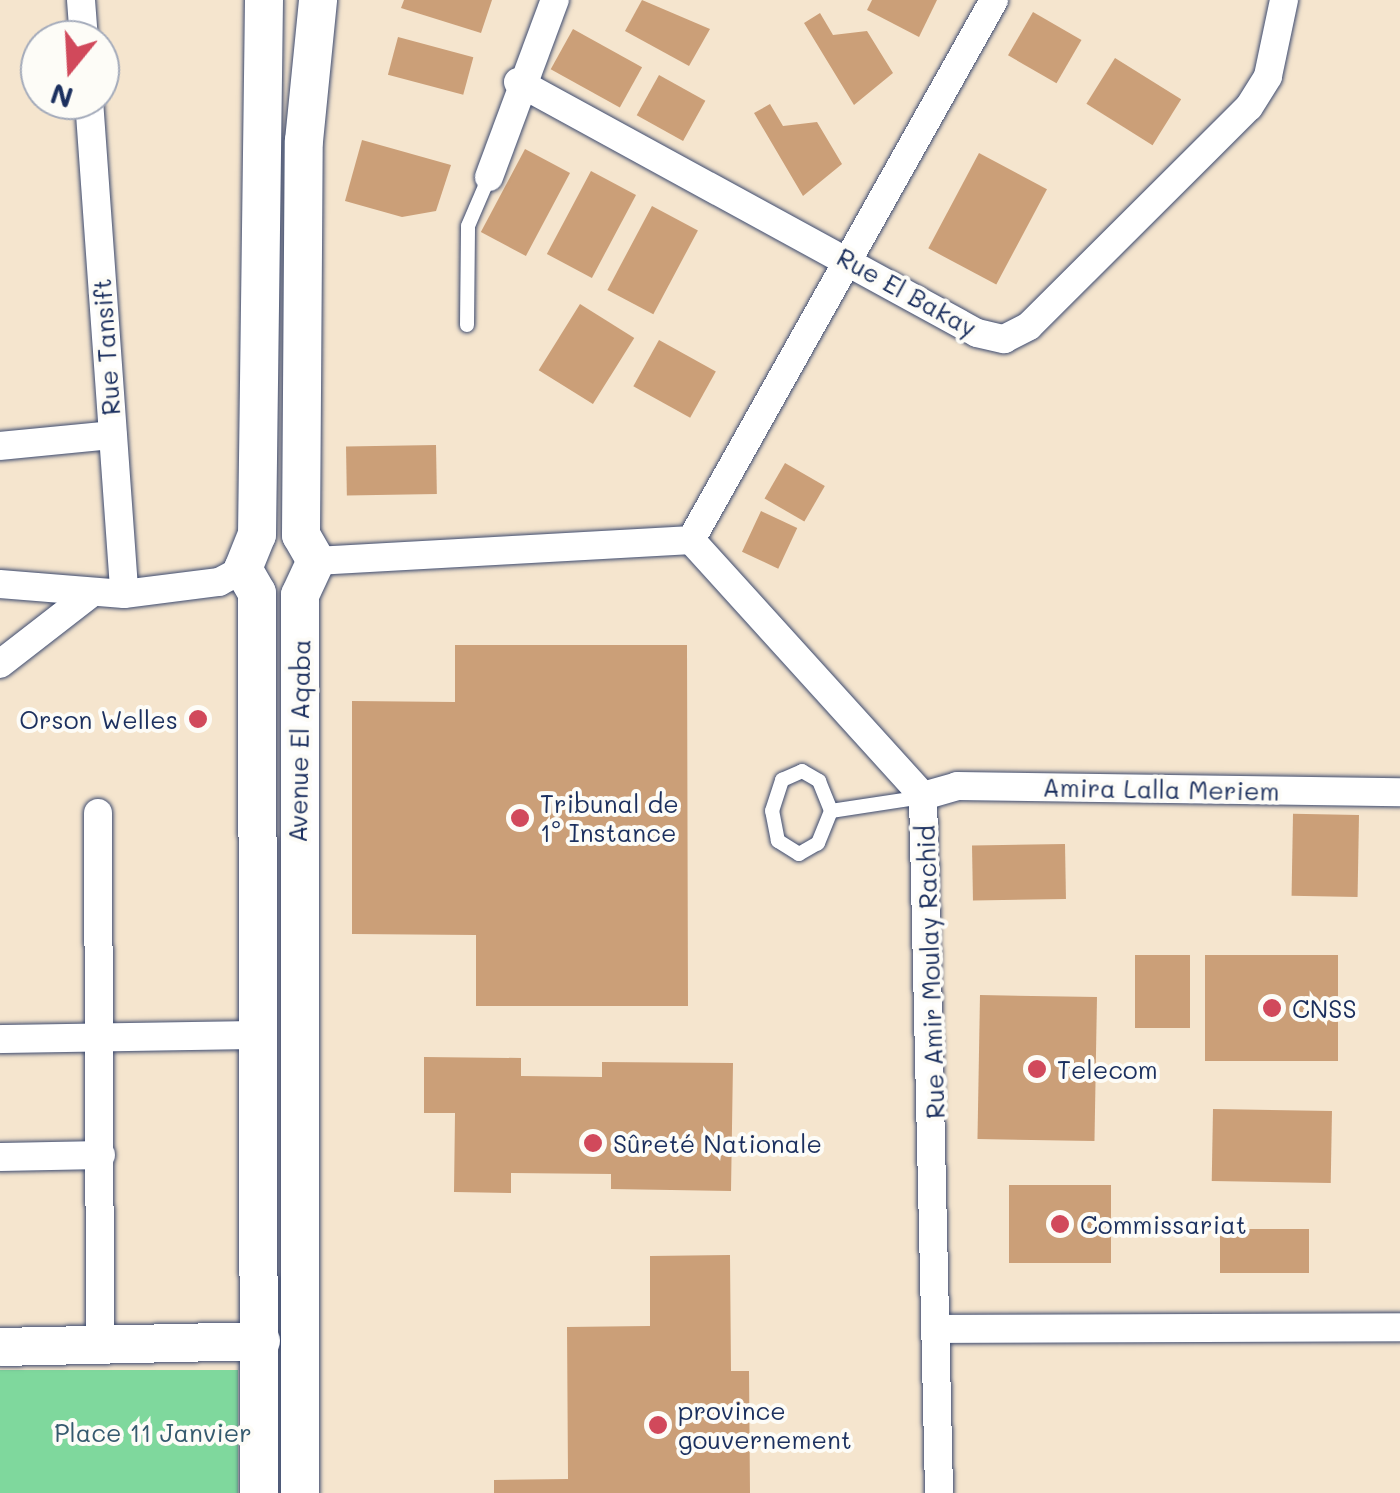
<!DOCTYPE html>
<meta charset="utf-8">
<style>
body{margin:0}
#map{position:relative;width:1400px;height:1493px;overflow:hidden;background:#f5e5ce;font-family:Mali,sans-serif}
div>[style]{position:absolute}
.green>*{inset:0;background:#7fd89d;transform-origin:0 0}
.building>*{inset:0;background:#cb9f78;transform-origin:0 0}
.roads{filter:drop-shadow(0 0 2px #3c4a6f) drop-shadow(0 0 2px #3c4a6f)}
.lane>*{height:14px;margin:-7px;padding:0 7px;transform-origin:7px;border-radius:7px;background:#fff}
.street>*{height:28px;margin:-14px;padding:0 14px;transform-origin:14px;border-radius:14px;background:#fff}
.secondary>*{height:38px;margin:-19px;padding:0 19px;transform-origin:19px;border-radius:19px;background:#fff}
.dots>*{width:28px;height:28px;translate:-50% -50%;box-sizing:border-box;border:5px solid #fdfcf7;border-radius:50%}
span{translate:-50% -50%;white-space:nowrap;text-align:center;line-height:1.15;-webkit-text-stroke:8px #fdfcf7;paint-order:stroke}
.street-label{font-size:25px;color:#1b2f5e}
.poi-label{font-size:25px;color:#1b2f5e}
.right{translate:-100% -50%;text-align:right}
.left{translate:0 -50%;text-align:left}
.park-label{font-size:25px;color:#34596e}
.north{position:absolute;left:20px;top:20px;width:100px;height:100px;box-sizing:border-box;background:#fdfcf7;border:2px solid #a3aaba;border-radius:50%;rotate:198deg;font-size:28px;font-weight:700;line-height:40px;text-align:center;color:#1b2f5e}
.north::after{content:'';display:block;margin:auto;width:35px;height:45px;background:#d1495b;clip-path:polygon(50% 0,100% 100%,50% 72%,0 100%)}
</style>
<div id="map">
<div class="green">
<div style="left:238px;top:1370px;width:123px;height:238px;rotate:90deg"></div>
</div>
<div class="building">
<div style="clip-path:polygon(404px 0,492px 0,481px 33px,401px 8px)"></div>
<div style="clip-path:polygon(642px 0,710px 29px,689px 66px,625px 31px)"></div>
<div style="clip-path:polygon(872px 0,937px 0,919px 37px,867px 10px)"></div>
<div style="left:1033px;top:12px;width:56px;height:50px;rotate:30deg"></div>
<div style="clip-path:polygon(820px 13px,833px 35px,867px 31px,893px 73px,854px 105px,804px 23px)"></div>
<div style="left:573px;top:29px;width:79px;height:46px;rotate:29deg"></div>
<div style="left:398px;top:37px;width:78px;height:39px;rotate:15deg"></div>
<div style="left:1115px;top:58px;width:78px;height:54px;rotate:32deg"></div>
<div style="left:659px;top:75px;width:53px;height:46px;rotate:29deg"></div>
<div style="clip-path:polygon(770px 104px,783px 126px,817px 122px,842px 164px,803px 196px,754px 113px)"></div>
<div style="clip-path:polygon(362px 140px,451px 165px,436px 211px,402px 217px,345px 201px)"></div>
<div style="left:525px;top:149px;width:51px;height:94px;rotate:28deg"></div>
<div style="left:979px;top:153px;width:77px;height:108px;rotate:28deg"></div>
<div style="left:591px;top:171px;width:51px;height:94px;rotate:28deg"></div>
<div style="left:652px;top:206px;width:52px;height:95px;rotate:28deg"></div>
<div style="left:580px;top:304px;width:64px;height:78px;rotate:32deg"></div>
<div style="left:659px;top:340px;width:65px;height:53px;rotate:29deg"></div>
<div style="left:436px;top:445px;width:49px;height:90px;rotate:89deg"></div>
<div style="left:785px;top:463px;width:46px;height:41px;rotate:30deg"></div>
<div style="left:761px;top:511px;width:40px;height:45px;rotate:25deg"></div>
<div style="clip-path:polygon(455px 645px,687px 645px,688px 1006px,476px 1006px,476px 935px,352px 934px,352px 701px,455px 702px)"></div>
<div style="left:1359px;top:815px;width:82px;height:66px;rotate:91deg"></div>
<div style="left:1065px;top:844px;width:55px;height:93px;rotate:89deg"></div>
<div style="left:1190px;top:955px;width:73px;height:55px;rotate:90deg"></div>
<div style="left:1338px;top:955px;width:106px;height:133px;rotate:90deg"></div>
<div style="left:980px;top:995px;width:117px;height:144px;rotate:1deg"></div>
<div style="clip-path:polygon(424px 1057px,521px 1058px,521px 1076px,602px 1077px,602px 1062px,733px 1063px,731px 1191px,611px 1189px,611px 1174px,511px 1173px,511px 1193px,454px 1192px,455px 1113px,424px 1113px)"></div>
<div style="left:1213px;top:1109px;width:119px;height:72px;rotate:1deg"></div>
<div style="left:1111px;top:1185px;width:78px;height:102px;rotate:90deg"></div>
<div style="left:1309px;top:1229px;width:44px;height:89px;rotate:90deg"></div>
<div style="clip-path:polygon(730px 1255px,731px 1371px,749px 1371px,750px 1493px,494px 1493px,494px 1480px,568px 1479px,567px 1327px,650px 1326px,650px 1256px)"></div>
</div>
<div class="roads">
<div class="lane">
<div style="left:467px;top:325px;width:99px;rotate:-89.4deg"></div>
<div style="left:468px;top:226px;width:53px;rotate:-66.8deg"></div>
<div style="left:831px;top:811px;width:35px;rotate:112deg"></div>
<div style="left:818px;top:843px;width:22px;rotate:150deg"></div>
<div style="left:799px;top:854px;width:25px;rotate:-148deg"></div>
<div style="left:778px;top:841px;width:31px;rotate:-101deg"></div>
<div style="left:772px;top:811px;width:33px;rotate:-72deg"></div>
<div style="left:782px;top:780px;width:22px;rotate:-24deg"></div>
<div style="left:802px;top:771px;width:20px;rotate:30deg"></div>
<div style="left:819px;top:781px;width:32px;rotate:68deg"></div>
<div style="left:831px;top:811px;width:92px;rotate:-8.7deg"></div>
</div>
<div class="street">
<div style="left:81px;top:0;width:40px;rotate:85.7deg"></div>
<div style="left:518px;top:82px;width:523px;rotate:28.67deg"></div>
<div style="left:977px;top:333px;width:28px;rotate:13deg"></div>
<div style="left:1004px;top:339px;width:28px;rotate:-27deg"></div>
<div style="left:1029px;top:326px;width:310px;rotate:-44.9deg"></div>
<div style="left:1249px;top:107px;width:36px;rotate:-58deg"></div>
<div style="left:1268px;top:76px;width:78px;rotate:-78.1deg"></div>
<div style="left:89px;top:100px;width:495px;rotate:85.9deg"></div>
<div style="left:489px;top:177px;width:189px;rotate:-69.6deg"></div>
<div style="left:0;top:446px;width:113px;rotate:-5.6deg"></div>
<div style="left:691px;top:540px;width:345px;rotate:47.8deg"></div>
<div style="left:923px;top:796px;width:697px;rotate:88.68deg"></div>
<div style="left:691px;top:540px;width:619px;rotate:-60.7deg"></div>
<div style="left:316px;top:561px;width:376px;rotate:-3.2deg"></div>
<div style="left:0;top:584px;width:124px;rotate:4.6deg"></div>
<div style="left:124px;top:594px;width:96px;rotate:-7.2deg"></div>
<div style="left:219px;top:582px;width:27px;rotate:-28deg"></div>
<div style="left:0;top:664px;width:113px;rotate:-37.8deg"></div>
<div style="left:923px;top:796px;width:35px;rotate:-16deg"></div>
<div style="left:957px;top:786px;width:443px;rotate:0.8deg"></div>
<div style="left:98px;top:813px;width:531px;rotate:89.78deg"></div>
<div style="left:0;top:1039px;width:256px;rotate:-0.9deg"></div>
<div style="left:0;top:1157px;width:101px;rotate:-1.1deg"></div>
<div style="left:937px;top:1329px;width:463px;rotate:-0.2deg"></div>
</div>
<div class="secondary">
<div style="left:0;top:1347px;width:261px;rotate:-1.3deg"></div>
<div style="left:259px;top:1493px;width:900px;rotate:-90.13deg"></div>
<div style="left:257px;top:593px;width:28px;rotate:-120deg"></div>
<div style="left:243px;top:569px;width:37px;rotate:-68deg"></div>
<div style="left:257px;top:535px;width:535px;rotate:-89.25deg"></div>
<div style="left:300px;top:1493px;width:898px;rotate:-90deg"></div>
<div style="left:300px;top:595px;width:38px;rotate:-65deg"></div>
<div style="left:316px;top:561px;width:30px;rotate:-120deg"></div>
<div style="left:301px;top:535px;width:394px;rotate:-89.6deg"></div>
<div style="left:304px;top:141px;width:142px;rotate:-84.3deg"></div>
</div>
</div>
<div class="dots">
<div style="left:198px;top:719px;background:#d1495b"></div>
<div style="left:520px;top:818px;background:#d1495b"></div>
<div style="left:1272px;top:1008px;background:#d1495b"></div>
<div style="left:1037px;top:1069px;background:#d1495b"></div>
<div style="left:593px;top:1143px;background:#d1495b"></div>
<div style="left:1060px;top:1224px;background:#d1495b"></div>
<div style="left:658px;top:1425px;background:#d1495b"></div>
</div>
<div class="street-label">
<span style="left:907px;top:292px;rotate:29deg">Rue El Bakay</span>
<span style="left:106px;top:347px;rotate:-94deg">Rue Tansift</span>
<span style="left:299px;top:741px;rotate:-89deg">Avenue El Aqaba</span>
<span style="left:1161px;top:789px;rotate:1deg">Amira Lalla Meriem</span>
<span style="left:930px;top:972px;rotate:-92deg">Rue Amir Moulay Rachid</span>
</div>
<div class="poi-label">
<span class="right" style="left:178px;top:719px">Orson Welles</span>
<span class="left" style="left:540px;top:818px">Tribunal de<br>1° Instance</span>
<span class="left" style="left:1292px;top:1008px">CNSS</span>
<span class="left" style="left:1057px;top:1069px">Telecom</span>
<span class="left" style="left:613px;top:1143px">Sûreté Nationale</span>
<span class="left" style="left:1080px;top:1224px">Commissariat</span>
<span class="left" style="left:678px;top:1425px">province<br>gouvernement</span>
</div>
<div class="park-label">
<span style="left:153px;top:1432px">Place 11 Janvier</span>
</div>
<div class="north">N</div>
</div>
